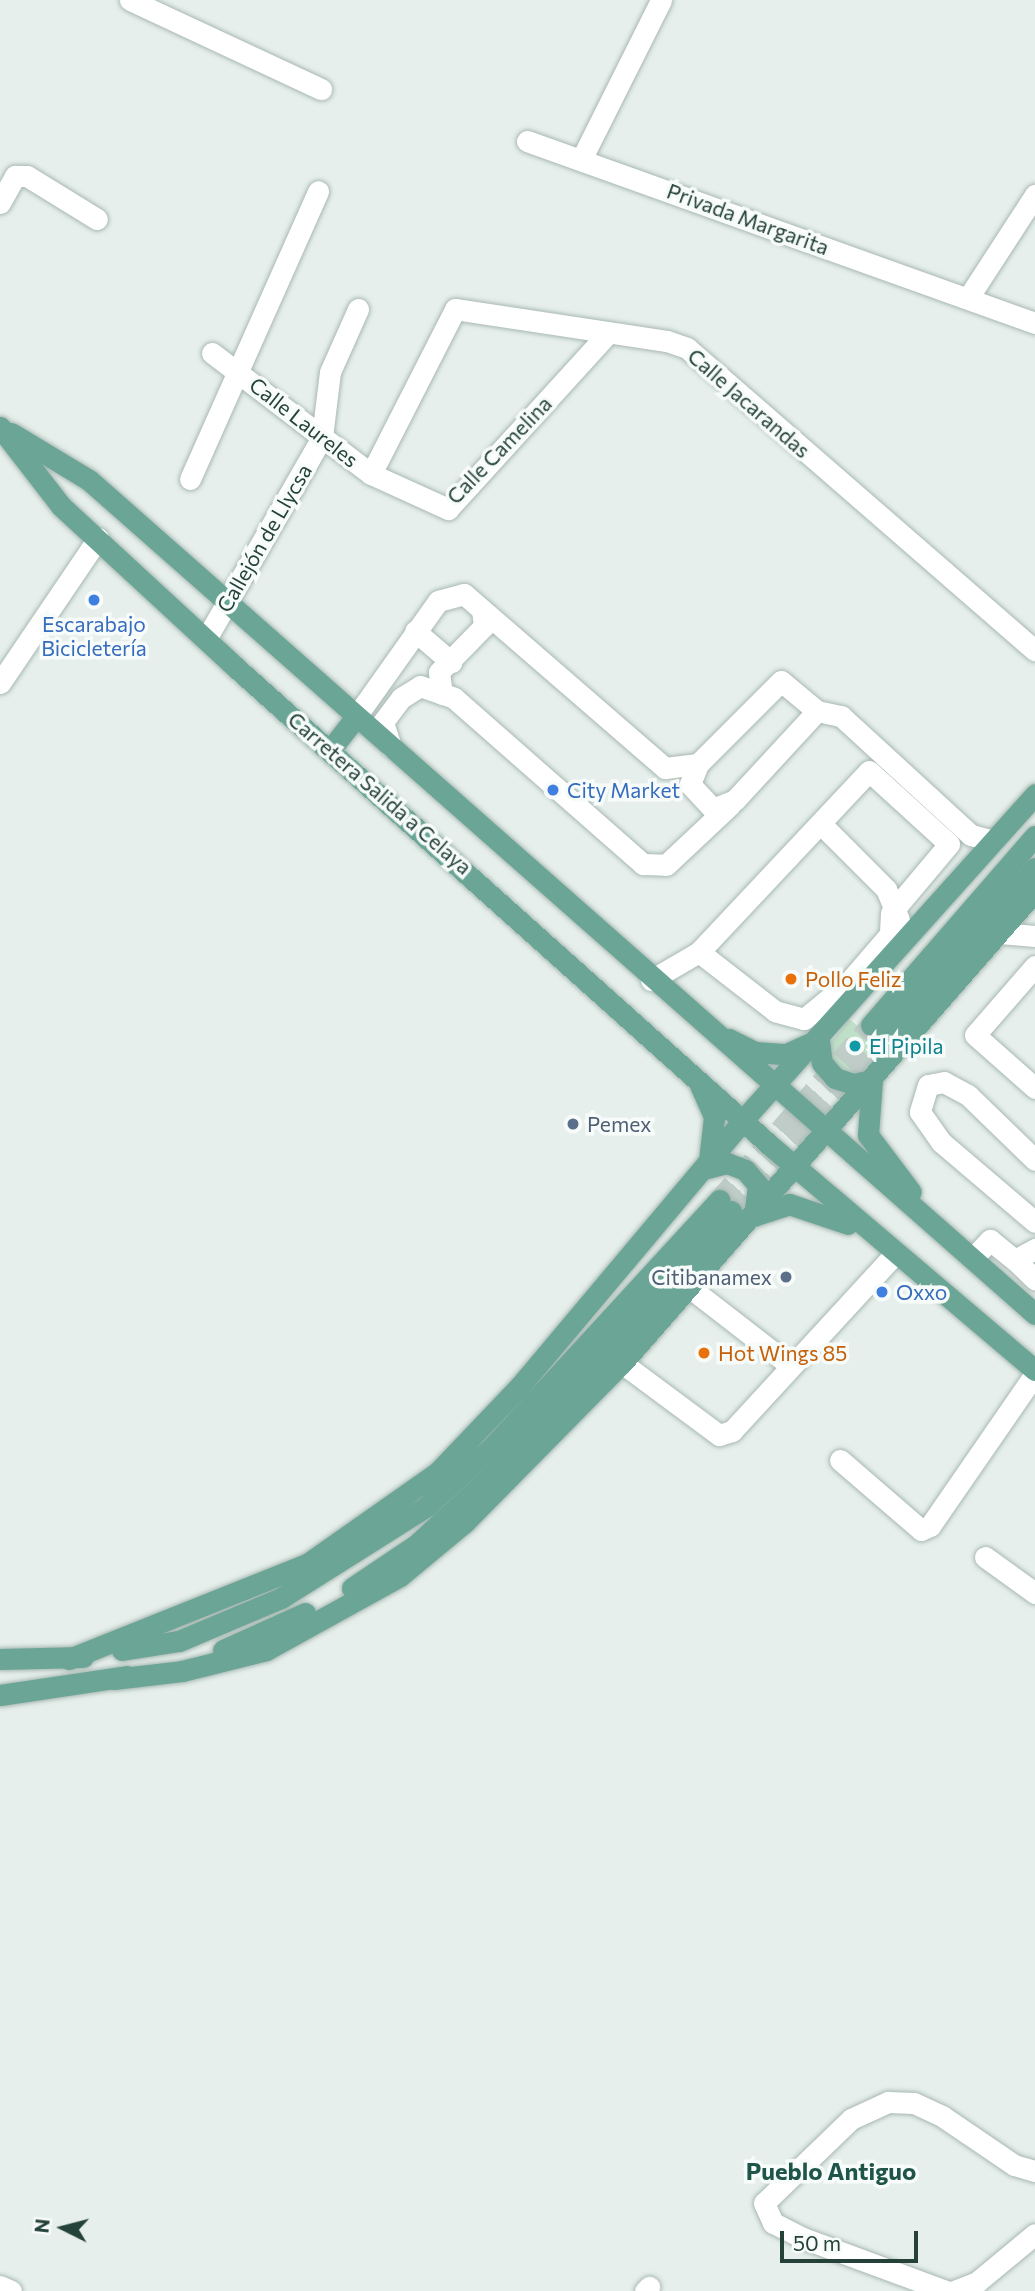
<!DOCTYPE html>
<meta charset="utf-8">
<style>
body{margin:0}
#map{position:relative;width:1035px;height:2291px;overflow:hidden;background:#e6efeb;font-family:Commissioner,sans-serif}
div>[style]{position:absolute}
.green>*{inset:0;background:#bfe0c8}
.major-tunnel>*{height:21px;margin-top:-10.5px;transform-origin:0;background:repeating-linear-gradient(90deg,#bfccc8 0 21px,transparent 0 31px)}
.roads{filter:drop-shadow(0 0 2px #a8b8b2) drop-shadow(0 0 2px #a8b8b2)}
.minor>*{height:21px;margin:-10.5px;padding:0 10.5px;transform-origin:10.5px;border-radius:10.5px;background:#fff}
.major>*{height:21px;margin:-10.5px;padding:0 10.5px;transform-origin:10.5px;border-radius:10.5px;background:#6aa596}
.dots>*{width:19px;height:19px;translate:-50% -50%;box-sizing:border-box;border:4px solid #f7fbf9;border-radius:50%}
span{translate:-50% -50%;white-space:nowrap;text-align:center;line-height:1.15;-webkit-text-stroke:7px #f7fbf9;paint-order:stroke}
.street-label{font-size:21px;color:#24423a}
.shop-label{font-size:21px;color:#366cbe}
.left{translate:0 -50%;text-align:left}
.food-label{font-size:21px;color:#c56008}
.culture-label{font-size:21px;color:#0d838f}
.service-label{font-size:21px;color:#4e5e75}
.right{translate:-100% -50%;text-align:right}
.quarter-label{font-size:24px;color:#1f5548;font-weight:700}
.north{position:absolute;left:28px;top:2193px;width:70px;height:70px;-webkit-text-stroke:5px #f7fbf9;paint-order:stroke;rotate:276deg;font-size:19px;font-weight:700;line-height:28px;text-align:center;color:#24423a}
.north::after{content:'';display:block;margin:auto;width:24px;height:32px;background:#24423a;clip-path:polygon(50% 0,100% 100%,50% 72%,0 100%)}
.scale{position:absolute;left:780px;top:2231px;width:138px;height:32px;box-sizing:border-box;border:4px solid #24423a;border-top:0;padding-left:9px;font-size:21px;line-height:24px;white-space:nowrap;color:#24423a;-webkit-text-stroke:5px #f7fbf9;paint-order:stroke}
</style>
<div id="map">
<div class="green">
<div style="clip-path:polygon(849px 1019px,883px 1046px,861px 1073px,841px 1072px,830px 1060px,829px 1045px)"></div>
</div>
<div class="major-tunnel">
<div style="left:719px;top:1200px;width:232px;rotate:-49deg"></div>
<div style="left:731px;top:1211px;width:232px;rotate:-48.1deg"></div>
</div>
<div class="roads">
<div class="minor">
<div style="left:130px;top:0;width:211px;rotate:25deg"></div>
<div style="left:527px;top:141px;width:540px;rotate:19.71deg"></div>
<div style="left:581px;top:160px;width:179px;rotate:-63.4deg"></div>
<div style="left:0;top:203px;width:31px;rotate:-61deg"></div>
<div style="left:15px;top:176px;width:12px"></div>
<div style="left:27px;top:176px;width:82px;rotate:31.6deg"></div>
<div style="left:968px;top:298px;width:123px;rotate:-57deg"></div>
<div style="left:212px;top:353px;width:200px;rotate:37.3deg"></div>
<div style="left:371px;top:474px;width:85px;rotate:24.4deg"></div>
<div style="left:448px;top:509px;width:238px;rotate:-47.7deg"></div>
<div style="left:371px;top:474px;width:185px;rotate:-63deg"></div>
<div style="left:455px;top:309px;width:214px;rotate:8.6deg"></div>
<div style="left:667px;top:341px;width:21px;rotate:19deg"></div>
<div style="left:687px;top:348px;width:461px;rotate:41deg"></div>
<div style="left:190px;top:479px;width:315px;rotate:-66deg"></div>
<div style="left:415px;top:631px;width:48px;rotate:40.7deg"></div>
<div style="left:206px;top:639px;width:233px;rotate:-60.1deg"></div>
<div style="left:322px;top:437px;width:65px;rotate:-83deg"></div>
<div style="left:330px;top:372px;width:69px;rotate:-66deg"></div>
<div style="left:0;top:683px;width:175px;rotate:-55.9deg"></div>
<div style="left:442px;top:694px;width:22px;rotate:-98deg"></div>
<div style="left:439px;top:672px;width:64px;rotate:-45.6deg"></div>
<div style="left:484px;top:626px;width:16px;rotate:-97deg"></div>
<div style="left:817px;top:711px;width:121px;rotate:132.7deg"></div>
<div style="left:735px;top:800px;width:24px;rotate:158deg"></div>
<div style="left:713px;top:809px;width:34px;rotate:-133deg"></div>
<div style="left:690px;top:784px;width:22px;rotate:-68deg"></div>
<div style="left:698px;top:764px;width:117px;rotate:-45deg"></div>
<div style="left:781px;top:681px;width:47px;rotate:39.8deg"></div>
<div style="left:817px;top:711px;width:25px;rotate:12deg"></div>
<div style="left:841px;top:716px;width:176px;rotate:42.5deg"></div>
<div style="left:971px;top:835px;width:23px;rotate:15deg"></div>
<div style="left:355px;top:718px;width:143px;rotate:-54.6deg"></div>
<div style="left:438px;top:601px;width:27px;rotate:-15deg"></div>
<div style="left:464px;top:594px;width:266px;rotate:40.9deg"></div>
<div style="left:665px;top:768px;width:33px;rotate:-7deg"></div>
<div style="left:391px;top:747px;width:26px;rotate:-108deg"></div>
<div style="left:383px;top:722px;width:30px;rotate:-53deg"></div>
<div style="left:401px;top:698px;width:22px;rotate:-32deg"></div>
<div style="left:420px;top:686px;width:36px;rotate:19deg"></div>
<div style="left:454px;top:698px;width:252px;rotate:41.3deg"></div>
<div style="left:643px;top:864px;width:23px;rotate:2deg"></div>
<div style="left:666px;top:865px;width:88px;rotate:-43.2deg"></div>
<div style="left:822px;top:825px;width:91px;rotate:45deg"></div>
<div style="left:886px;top:889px;width:33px;rotate:67deg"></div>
<div style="left:1000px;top:933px;width:35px;rotate:5deg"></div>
<div style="left:1035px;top:966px;width:91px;rotate:131deg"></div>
<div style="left:975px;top:1035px;width:80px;rotate:41.5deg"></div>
<div style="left:651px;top:980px;width:56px;rotate:-30.3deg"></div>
<div style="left:699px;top:952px;width:248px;rotate:-46.8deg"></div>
<div style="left:869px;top:771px;width:108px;rotate:42.4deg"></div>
<div style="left:949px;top:844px;width:90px;rotate:130deg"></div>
<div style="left:891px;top:913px;width:21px;rotate:93deg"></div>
<div style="left:890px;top:934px;width:65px;rotate:130.6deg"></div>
<div style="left:848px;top:983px;width:57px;rotate:140.7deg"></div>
<div style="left:804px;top:1019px;width:30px;rotate:-165deg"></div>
<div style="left:775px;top:1011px;width:96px;rotate:-142.2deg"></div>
<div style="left:1035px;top:1160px;width:93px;rotate:-135.9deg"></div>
<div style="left:968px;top:1095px;width:27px;rotate:-152deg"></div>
<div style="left:944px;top:1082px;width:16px;rotate:169deg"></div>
<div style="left:928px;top:1085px;width:28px;rotate:107deg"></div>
<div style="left:920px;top:1112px;width:37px;rotate:55deg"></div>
<div style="left:941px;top:1142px;width:123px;rotate:40.4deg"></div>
<div style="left:973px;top:1258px;width:25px;rotate:-47deg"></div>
<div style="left:990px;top:1240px;width:32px;rotate:39deg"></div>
<div style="left:1015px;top:1260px;width:23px;rotate:-29deg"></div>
<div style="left:1015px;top:1260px;width:28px;rotate:44deg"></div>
<div style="left:689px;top:1287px;width:129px;rotate:37.8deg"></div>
<div style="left:622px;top:1363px;width:121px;rotate:36.6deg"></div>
<div style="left:719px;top:1435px;width:14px;rotate:-17deg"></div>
<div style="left:732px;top:1431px;width:241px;rotate:-47.4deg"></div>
<div style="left:840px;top:1460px;width:107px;rotate:40.8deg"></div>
<div style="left:921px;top:1530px;width:10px;rotate:-24deg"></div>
<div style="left:930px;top:1526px;width:185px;rotate:-55.4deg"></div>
<div style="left:985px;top:1557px;width:62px;rotate:35.8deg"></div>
<div style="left:0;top:2286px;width:12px;rotate:24deg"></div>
<div style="left:645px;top:2291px;width:6px;rotate:-45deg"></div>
<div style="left:946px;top:2291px;width:153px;rotate:-159.7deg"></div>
<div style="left:803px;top:2238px;width:34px;rotate:-153deg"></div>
<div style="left:773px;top:2223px;width:22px;rotate:-114deg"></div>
<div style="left:764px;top:2203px;width:121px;rotate:-44deg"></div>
<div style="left:851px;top:2119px;width:41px;rotate:-24.7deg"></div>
<div style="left:888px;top:2102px;width:26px;rotate:2deg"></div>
<div style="left:914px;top:2103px;width:31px;rotate:25deg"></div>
<div style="left:942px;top:2116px;width:87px;rotate:34.2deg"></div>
<div style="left:1014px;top:2165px;width:22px;rotate:16deg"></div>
<div style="left:954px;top:2291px;width:25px;rotate:-21deg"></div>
<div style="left:977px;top:2282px;width:75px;rotate:-39.6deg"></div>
</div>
<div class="major">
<div style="left:0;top:427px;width:100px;rotate:52.3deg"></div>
<div style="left:61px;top:506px;width:233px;rotate:42.7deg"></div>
<div style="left:232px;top:664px;width:724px;rotate:41.81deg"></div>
<div style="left:772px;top:1147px;width:345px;rotate:40.3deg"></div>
<div style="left:11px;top:433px;width:91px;rotate:31.1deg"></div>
<div style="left:89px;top:480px;width:1261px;rotate:41.4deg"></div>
<div style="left:330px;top:750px;width:41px;rotate:-52deg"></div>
<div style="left:871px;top:1025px;width:250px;rotate:-49.1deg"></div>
<div style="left:886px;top:1038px;width:226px;rotate:-48.8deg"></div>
<div style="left:729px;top:1039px;width:28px;rotate:27deg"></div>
<div style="left:754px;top:1052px;width:32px;rotate:4deg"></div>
<div style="left:786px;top:1054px;width:27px;rotate:-24deg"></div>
<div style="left:819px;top:1040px;width:23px;rotate:83deg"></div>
<div style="left:822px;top:1063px;width:20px;rotate:49deg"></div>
<div style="left:835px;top:1078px;width:19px;rotate:18deg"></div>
<div style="left:853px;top:1084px;width:19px;rotate:-12deg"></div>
<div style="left:872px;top:1080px;width:55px;rotate:94.2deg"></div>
<div style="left:868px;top:1135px;width:71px;rotate:53deg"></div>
<div style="left:700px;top:1085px;width:35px;rotate:66deg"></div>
<div style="left:714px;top:1117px;width:44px;rotate:96.5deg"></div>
<div style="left:707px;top:1168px;width:21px;rotate:-14deg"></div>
<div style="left:727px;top:1163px;width:19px;rotate:21deg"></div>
<div style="left:745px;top:1170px;width:20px;rotate:49deg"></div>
<div style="left:758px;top:1185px;width:31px;rotate:97deg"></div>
<div style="left:756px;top:1215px;width:35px;rotate:-18deg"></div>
<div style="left:789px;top:1204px;width:62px;rotate:18.7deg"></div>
<div style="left:352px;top:1588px;width:77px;rotate:-33.9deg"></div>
<div style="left:416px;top:1545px;width:120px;rotate:-42.6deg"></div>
<div style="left:504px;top:1464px;width:340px;rotate:-48.1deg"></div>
<div style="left:122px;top:1650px;width:58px;rotate:-9deg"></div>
<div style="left:179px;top:1641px;width:111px;rotate:-22.9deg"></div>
<div style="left:281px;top:1598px;width:173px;rotate:-32.2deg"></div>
<div style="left:427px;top:1506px;width:91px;rotate:-42.3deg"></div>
<div style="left:494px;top:1445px;width:333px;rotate:-47.4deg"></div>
<div style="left:223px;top:1650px;width:90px;rotate:-24.3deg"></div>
<div style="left:0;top:1659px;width:83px;rotate:-1.4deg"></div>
<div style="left:69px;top:1659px;width:256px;rotate:-21.8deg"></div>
<div style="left:307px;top:1564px;width:160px;rotate:-35.1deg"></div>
<div style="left:438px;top:1472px;width:119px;rotate:-46.4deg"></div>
<div style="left:520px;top:1386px;width:347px;rotate:-50deg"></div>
<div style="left:743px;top:1120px;width:438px;rotate:-48.1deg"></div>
<div style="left:114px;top:1679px;width:68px;rotate:-6.7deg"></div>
<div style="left:182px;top:1671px;width:87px;rotate:-14deg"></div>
<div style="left:266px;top:1650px;width:153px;rotate:-28.9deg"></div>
<div style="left:400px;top:1576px;width:85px;rotate:-39.7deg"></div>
<div style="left:465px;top:1522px;width:223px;rotate:-45.4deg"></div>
<div style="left:622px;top:1363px;width:627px;rotate:-48.81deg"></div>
<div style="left:0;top:1695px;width:128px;rotate:-8.5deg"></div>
</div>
</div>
<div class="dots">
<div style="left:94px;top:600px;background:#3f7fe0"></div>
<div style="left:553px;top:790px;background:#3f7fe0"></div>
<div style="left:791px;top:979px;background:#e8710a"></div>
<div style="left:855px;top:1046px;background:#0f9aa8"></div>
<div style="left:573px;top:1124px;background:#5c6f8a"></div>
<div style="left:786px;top:1277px;background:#5c6f8a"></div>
<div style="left:882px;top:1292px;background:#3f7fe0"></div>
<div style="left:704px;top:1353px;background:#e8710a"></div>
</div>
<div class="street-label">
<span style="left:748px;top:219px;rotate:20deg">Privada Margarita</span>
<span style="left:749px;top:403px;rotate:41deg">Calle Jacarandas</span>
<span style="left:304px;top:422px;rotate:38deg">Calle Laureles</span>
<span style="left:499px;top:450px;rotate:-46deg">Calle Camelina</span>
<span style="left:264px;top:538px;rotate:-60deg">Callejón de Llycsa</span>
<span style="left:380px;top:793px;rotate:41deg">Carretera Salida a Celaya</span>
</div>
<div class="shop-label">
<span style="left:94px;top:636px">Escarabajo<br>Bicicletería</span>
<span class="left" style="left:567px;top:790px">City Market</span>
<span class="left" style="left:896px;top:1292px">Oxxo</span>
</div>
<div class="food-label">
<span class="left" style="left:805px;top:979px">Pollo Feliz</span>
<span class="left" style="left:718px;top:1353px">Hot Wings 85</span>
</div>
<div class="culture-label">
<span class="left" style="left:869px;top:1046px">El Pipila</span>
</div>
<div class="service-label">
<span class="left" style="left:587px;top:1124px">Pemex</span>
<span class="right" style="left:772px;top:1277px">Citibanamex</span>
</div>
<div class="quarter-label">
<span style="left:831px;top:2171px">Pueblo Antiguo</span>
</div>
<div class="north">N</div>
<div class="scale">50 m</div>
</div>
